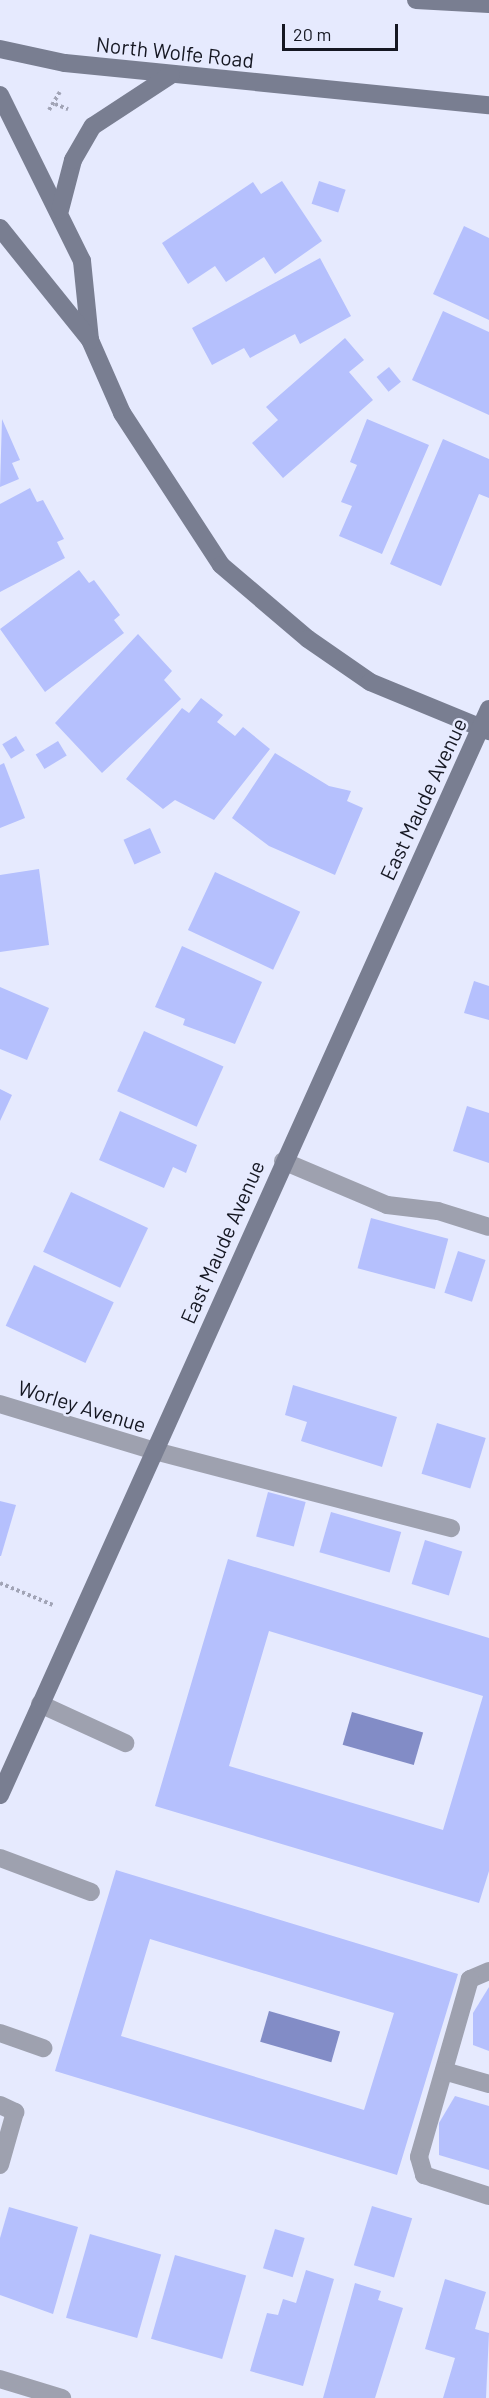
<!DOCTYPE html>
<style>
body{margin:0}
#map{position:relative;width:489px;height:2398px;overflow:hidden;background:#e6eafe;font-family:Barlow,sans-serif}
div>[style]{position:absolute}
.water>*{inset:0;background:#828cc6;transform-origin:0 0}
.building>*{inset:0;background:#b5c0fd;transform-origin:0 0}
.path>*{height:4px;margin-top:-2px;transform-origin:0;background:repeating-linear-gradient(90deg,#a1a4b6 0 3px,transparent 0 6px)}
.lane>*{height:18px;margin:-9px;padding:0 9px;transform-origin:9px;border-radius:9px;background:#9ea1af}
.street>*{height:18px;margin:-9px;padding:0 9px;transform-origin:9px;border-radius:9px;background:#9ea1af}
.secondary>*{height:18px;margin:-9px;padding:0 9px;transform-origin:9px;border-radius:9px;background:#797e91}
span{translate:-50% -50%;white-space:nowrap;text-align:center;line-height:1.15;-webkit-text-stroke:5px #e6eafe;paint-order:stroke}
.street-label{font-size:21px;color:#151722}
.scale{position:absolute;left:282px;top:24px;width:116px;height:27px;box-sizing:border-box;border:3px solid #151722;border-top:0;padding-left:8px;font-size:18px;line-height:21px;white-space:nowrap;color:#151722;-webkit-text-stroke:4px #e6eafe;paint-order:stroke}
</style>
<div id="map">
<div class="water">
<div style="left:352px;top:1712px;width:74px;height:34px;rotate:16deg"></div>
<div style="left:269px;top:2011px;width:74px;height:32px;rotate:16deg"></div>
</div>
<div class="building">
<div style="clip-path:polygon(282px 181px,322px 241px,275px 274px,264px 257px,226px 282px,215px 266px,188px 284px,162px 243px,253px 182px,261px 194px)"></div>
<div style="left:319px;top:181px;width:28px;height:24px;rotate:18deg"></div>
<div style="clip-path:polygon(464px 226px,489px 238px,489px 320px,433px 294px)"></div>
<div style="clip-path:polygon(320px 258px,351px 316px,300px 344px,295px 334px,250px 358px,244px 348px,212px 365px,192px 328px)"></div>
<div style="clip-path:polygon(443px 311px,489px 332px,489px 415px,412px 380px)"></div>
<div style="clip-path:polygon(345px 338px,364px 360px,349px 372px,373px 400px,283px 478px,252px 443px,278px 420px,266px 407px)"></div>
<div style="left:389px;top:367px;width:19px;height:16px;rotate:51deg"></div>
<div style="clip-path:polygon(2px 419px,20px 460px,12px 463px,19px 479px,0 487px)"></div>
<div style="clip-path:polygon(367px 419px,429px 445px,382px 554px,339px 536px,352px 506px,341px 502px,357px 465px,350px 462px)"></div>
<div style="clip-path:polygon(443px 439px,489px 459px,489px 498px,479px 494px,441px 586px,390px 564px)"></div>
<div style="clip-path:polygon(30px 488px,37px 502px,43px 500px,64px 539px,57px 542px,65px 558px,0 592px,0 504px)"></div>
<div style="clip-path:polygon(79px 570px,89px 583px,94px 580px,120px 615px,114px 620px,124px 633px,45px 692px,0 629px)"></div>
<div style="clip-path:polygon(138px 634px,172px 671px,164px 680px,181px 699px,102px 773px,55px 723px)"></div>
<div style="clip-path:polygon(201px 698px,223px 715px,217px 722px,235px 736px,243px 727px,270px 749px,214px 820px,175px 800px,163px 809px,126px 779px,182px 708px,189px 713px)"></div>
<div style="left:16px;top:736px;width:17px;height:16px;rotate:59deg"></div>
<div style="left:58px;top:741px;width:17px;height:26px;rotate:59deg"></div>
<div style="clip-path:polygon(275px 753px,329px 786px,351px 791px,347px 801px,363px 808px,335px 875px,269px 846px,232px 818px)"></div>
<div style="clip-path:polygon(4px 763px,25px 818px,0 828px,0 765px)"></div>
<div style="left:150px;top:828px;width:27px;height:29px;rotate:66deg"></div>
<div style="clip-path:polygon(39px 869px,49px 945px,0 952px,0 875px)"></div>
<div style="left:215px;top:872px;width:94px;height:64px;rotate:25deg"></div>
<div style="clip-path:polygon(182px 946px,262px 982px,235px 1044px,183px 1025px,185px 1019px,155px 1007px)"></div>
<div style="clip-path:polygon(474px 981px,489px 986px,489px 1020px,464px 1013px)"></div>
<div style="clip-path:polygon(0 987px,49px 1008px,27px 1060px,0 1049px)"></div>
<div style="left:144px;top:1031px;width:87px;height:66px;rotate:24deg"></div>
<div style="clip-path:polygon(0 1089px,12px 1095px,0 1121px)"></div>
<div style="clip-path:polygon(467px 1106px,489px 1113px,489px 1163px,453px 1151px)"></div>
<div style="clip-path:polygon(120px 1111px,197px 1145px,186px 1173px,173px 1167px,164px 1188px,99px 1160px)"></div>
<div style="left:71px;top:1192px;width:85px;height:66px;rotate:25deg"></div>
<div style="left:371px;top:1218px;width:80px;height:52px;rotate:15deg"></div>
<div style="left:458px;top:1251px;width:29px;height:44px;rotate:18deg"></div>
<div style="left:34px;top:1265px;width:88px;height:67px;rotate:25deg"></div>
<div style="clip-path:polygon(293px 1385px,397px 1417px,382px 1467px,301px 1441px,307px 1422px,285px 1415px)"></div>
<div style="left:437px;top:1423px;width:51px;height:53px;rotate:17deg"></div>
<div style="left:268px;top:1492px;width:39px;height:46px;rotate:15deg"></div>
<div style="clip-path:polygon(0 1501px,16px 1505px,1px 1556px,0 1556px)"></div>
<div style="left:331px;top:1512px;width:73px;height:42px;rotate:16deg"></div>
<div style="left:425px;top:1540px;width:39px;height:46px;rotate:17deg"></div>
<div style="clip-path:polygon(evenodd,228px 1559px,489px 1638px,489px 1871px,479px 1903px,155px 1806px,228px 1559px,269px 1631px,483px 1696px,443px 1830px,229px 1766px,269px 1631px)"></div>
<div style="clip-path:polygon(evenodd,116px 1870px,458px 1974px,397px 2175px,55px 2071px,116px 1870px,150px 1939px,394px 2013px,364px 2110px,121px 2036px,150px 1939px)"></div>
<div style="clip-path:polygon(489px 1987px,489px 2051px,473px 2045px,473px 2013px)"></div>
<div style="clip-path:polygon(455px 2096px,489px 2106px,489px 2170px,439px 2155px,439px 2123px)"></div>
<div style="left:372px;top:2206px;width:42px;height:62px;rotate:17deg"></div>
<div style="clip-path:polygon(9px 2207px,78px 2227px,53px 2314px,0 2295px,0 2238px)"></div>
<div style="left:275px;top:2229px;width:31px;height:41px;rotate:17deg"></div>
<div style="left:90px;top:2234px;width:74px;height:87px;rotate:16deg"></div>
<div style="left:175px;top:2255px;width:74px;height:87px;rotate:16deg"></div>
<div style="clip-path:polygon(306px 2270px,334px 2279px,303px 2386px,250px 2371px,267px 2313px,278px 2315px,283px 2299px,296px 2303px)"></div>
<div style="clip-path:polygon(445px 2279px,486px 2292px,475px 2329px,489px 2333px,486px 2398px,443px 2398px,455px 2358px,425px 2349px)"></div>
<div style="clip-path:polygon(355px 2283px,381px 2291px,378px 2300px,403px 2308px,375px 2398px,323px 2398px)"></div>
</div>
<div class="path">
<div style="left:55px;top:104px;width:14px;rotate:21deg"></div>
<div style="left:49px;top:110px;width:21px;rotate:-59deg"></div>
<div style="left:0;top:1583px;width:57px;rotate:22.5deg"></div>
</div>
<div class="lane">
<div style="left:283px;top:1161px;width:113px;rotate:22.9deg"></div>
<div style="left:387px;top:1205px;width:51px;rotate:6.7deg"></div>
<div style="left:438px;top:1211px;width:53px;rotate:17.4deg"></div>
<div style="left:151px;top:1450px;width:310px;rotate:14.6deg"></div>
<div style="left:40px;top:1704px;width:94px;rotate:24.6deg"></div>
<div style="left:0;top:1858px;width:97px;rotate:20.5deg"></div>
<div style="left:489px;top:1971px;width:21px;rotate:157deg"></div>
<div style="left:470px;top:1979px;width:185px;rotate:106deg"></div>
<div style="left:419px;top:2157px;width:19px;rotate:74deg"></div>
<div style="left:424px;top:2175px;width:68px;rotate:17.9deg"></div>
<div style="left:0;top:2033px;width:46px;rotate:19.2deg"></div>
<div style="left:444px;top:2071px;width:47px;rotate:16.1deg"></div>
<div style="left:0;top:2105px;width:17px;rotate:25deg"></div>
<div style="left:15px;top:2112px;width:55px;rotate:105.8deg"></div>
</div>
<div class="street">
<div style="left:0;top:1404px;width:158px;rotate:16.9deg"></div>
<div style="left:0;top:2379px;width:65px;rotate:17deg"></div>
</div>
<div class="secondary">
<div style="left:416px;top:0;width:73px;rotate:3.1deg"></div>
<div style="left:0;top:49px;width:66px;rotate:12.2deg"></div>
<div style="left:65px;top:63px;width:426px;rotate:5.7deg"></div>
<div style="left:0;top:95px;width:185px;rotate:63.7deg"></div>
<div style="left:82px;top:261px;width:79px;rotate:84.2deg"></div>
<div style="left:90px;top:340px;width:80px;rotate:66.3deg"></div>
<div style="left:122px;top:413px;width:181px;rotate:56.9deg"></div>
<div style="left:221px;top:565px;width:114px;rotate:40.4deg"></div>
<div style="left:308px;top:639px;width:75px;rotate:34.7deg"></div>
<div style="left:370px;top:682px;width:129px;rotate:22.4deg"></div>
<div style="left:60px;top:210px;width:52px;rotate:-75.4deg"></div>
<div style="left:73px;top:160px;width:39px;rotate:-60deg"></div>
<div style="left:93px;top:126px;width:93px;rotate:-33.2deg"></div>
<div style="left:0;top:228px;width:144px;rotate:51.2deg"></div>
<div style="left:0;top:1795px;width:1191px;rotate:-65.76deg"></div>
</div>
<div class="street-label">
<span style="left:175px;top:52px;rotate:6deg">North Wolfe Road</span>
<span style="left:423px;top:799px;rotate:-65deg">East Maude Avenue</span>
<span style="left:222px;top:1242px;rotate:-66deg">East Maude Avenue</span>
<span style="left:82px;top:1406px;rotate:17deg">Worley Avenue</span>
</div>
<div class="scale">20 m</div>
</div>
